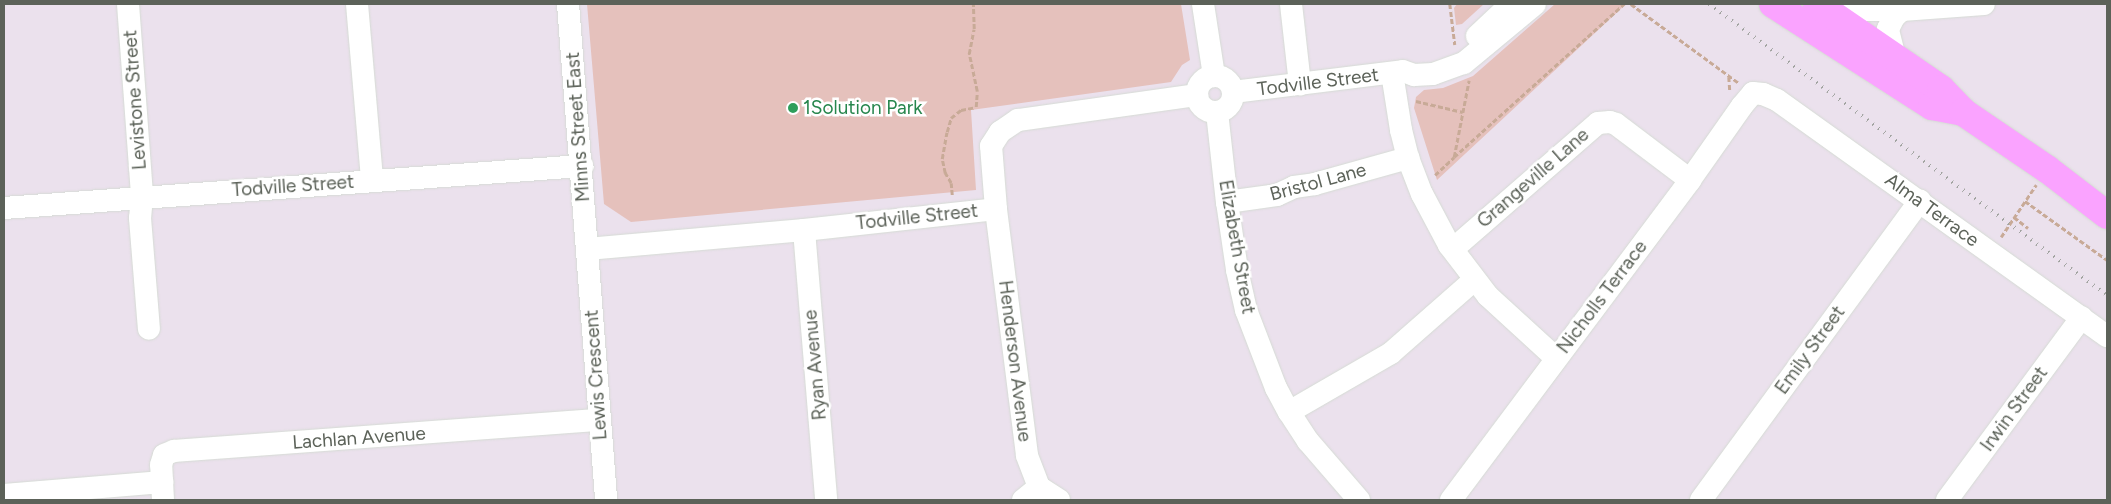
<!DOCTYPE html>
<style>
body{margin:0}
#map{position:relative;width:2111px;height:504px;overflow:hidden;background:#ebe1ed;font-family:Figtree,sans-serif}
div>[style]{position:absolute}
.green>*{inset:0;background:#e5c1bc}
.path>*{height:2.5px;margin-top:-1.25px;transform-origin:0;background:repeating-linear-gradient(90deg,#c8aa97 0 5px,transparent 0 7.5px)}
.roads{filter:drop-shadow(0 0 1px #d5dbd4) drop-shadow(0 0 1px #d5dbd4)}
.minor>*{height:22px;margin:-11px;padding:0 11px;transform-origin:11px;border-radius:11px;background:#fff}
.minor>.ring{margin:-11px;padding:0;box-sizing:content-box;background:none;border:22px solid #fff;border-radius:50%}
.major>*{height:28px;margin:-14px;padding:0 14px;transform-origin:14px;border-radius:14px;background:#faa3ff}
.rail>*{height:4px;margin-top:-2px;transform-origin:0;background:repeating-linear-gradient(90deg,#a2a4a1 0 1px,transparent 0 7px)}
.dots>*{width:14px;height:14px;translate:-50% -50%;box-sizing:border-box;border:2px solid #fff;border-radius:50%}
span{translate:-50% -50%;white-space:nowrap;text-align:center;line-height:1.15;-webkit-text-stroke:5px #fff;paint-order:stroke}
.street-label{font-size:19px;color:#5c6259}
.leisure-label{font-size:19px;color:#27864d}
.left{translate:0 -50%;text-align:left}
.frame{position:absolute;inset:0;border:5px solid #5c6259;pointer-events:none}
</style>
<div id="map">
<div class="green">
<div style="clip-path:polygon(587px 4px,1181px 4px,1190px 60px,1182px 65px,1171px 82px,971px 110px,976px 190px,631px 222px,604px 204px)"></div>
<div style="clip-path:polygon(1457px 4px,1484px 4px,1462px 24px,1456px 25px,1454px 8px)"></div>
<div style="clip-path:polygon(1555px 4px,1625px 5px,1437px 180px,1414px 108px,1416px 97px,1424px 90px,1443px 88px,1473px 76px)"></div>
</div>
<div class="path">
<div style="left:1450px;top:4px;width:41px;rotate:83deg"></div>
<div style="left:1631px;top:4px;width:134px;rotate:36.2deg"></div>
<div style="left:1729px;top:77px;width:14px;rotate:86deg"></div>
<div style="left:1416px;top:101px;width:48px;rotate:13.2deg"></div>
<div style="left:1454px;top:157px;width:229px;rotate:-42deg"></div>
<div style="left:1435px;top:175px;width:26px;rotate:-43deg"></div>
<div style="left:1454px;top:157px;width:78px;rotate:-79deg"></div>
<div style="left:952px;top:195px;width:12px;rotate:-95deg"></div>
<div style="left:951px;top:183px;width:12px;rotate:-121deg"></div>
<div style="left:945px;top:173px;width:14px;rotate:-102deg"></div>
<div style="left:942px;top:159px;width:27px;rotate:-80deg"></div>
<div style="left:947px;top:132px;width:15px;rotate:-74deg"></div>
<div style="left:951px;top:118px;width:13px;rotate:-39deg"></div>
<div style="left:961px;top:110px;width:15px;rotate:-11deg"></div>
<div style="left:976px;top:107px;width:16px;rotate:-86deg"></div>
<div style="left:977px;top:91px;width:38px;rotate:-102deg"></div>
<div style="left:969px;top:54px;width:25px;rotate:-79deg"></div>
<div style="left:974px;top:29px;width:25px;rotate:-92deg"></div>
<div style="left:2025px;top:201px;width:101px;rotate:35.7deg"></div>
<div style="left:2014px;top:217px;width:18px;rotate:38deg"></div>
<div style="left:2001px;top:237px;width:63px;rotate:-56.1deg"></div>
</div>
<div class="roads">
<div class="minor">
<div style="left:128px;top:4px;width:193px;rotate:85.8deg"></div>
<div style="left:142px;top:196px;width:22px;rotate:95deg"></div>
<div style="left:140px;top:218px;width:111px;rotate:85.4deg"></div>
<div style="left:357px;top:4px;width:177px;rotate:85.1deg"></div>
<div style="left:568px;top:4px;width:497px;rotate:85.6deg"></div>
<div style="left:1203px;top:4px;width:73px;rotate:81.3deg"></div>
<div style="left:1291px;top:4px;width:81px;rotate:83.6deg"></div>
<div style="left:1826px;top:10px;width:76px"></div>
<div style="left:1902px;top:10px;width:82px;rotate:-4.2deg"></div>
<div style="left:1477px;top:36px;width:47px;rotate:-43.3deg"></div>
<div style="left:1895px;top:58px;width:30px;rotate:-104deg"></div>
<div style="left:1888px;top:29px;width:13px;rotate:-63deg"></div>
<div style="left:1894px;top:17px;width:11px;rotate:-41deg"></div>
<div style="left:1392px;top:73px;width:58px;rotate:81deg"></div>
<div style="left:1401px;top:130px;width:29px;rotate:76deg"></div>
<div style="left:1408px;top:158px;width:39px;rotate:69deg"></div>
<div style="left:1422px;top:194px;width:58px;rotate:62.1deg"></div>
<div style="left:1449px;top:245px;width:64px;rotate:52.6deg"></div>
<div style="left:1488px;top:296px;width:92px;rotate:42.4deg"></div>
<div class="ring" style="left:1197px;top:76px;width:14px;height:14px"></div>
<div style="left:1233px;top:92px;width:171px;rotate:-7deg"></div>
<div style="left:1403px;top:71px;width:12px;rotate:20deg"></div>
<div style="left:1414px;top:75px;width:19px;rotate:-3deg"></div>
<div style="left:1433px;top:74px;width:33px;rotate:-20deg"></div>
<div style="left:1464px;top:63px;width:92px;rotate:-39.7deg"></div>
<div style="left:1217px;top:112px;width:91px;rotate:83.7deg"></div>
<div style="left:1227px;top:202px;width:69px;rotate:81.6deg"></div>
<div style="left:1237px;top:270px;width:41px;rotate:77.3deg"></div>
<div style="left:1246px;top:310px;width:84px;rotate:69deg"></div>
<div style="left:1276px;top:388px;width:27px;rotate:62deg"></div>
<div style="left:1289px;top:412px;width:35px;rotate:57deg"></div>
<div style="left:1308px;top:441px;width:78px;rotate:49.2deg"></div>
<div style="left:1227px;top:202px;width:50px;rotate:-8deg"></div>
<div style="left:1277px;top:195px;width:19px;rotate:-25deg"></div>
<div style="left:1294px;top:187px;width:21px;rotate:-8deg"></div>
<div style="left:1315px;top:184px;width:97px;rotate:-15.6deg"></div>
<div style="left:4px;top:208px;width:580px;rotate:-4.16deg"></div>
<div style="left:804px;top:230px;width:271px;rotate:85.3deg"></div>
<div style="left:587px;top:249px;width:218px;rotate:-5deg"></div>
<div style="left:804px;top:230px;width:193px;rotate:-6.2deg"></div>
<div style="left:1453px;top:249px;width:192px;rotate:-41deg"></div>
<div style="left:1598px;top:123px;width:12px;rotate:-5deg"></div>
<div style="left:1610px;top:122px;width:6px;rotate:18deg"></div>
<div style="left:1616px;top:124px;width:93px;rotate:37.1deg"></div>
<div style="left:1289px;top:412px;width:118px;rotate:-30deg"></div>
<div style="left:1391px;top:353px;width:111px;rotate:-41.3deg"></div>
<div style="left:4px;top:495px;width:159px;rotate:-4.7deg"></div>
<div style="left:163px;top:500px;width:35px;rotate:-93deg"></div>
<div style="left:161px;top:465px;width:10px;rotate:-73deg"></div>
<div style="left:164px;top:455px;width:11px;rotate:-22deg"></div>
<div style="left:174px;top:451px;width:426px;rotate:-4.2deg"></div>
<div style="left:1023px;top:500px;width:21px;rotate:-39deg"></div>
<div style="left:1059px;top:500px;width:24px;rotate:-147deg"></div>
<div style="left:1039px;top:487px;width:34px;rotate:-111deg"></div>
<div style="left:1027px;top:455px;width:248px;rotate:-97.2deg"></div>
<div style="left:996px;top:209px;width:63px;rotate:-94.5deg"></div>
<div style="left:991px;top:146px;width:17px;rotate:-57deg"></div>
<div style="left:1000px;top:132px;width:22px;rotate:-34deg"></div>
<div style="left:1018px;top:120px;width:181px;rotate:-8deg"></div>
<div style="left:1451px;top:500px;width:399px;rotate:-53.2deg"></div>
<div style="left:1690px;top:180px;width:90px;rotate:-54.9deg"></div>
<div style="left:1742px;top:106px;width:17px;rotate:-50deg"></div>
<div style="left:1753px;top:93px;width:10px;rotate:6deg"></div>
<div style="left:1763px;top:94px;width:15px;rotate:23deg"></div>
<div style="left:1777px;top:100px;width:406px;rotate:35.6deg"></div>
<div style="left:1701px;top:500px;width:371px;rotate:-53.8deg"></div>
<div style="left:1947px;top:500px;width:227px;rotate:-53.6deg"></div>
</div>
<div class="major">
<div style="left:1773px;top:4px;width:189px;rotate:32.7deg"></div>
<div style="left:1932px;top:106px;width:32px;rotate:11deg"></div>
<div style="left:1817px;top:4px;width:150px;rotate:34.4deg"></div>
<div style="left:1941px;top:89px;width:32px;rotate:46deg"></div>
<div style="left:1963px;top:112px;width:102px;rotate:34.2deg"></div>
<div style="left:2047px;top:169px;width:76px;rotate:37.5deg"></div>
</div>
</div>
<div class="rail">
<div style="left:1709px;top:4px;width:493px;rotate:36.2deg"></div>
</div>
<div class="dots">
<div style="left:793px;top:108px;background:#2e9e5b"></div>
</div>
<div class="street-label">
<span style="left:1318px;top:82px;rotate:-7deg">Todville Street</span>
<span style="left:135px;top:100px;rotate:-94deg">Levistone Street</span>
<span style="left:578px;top:127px;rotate:-94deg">Minns Street East</span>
<span style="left:1533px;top:178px;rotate:-41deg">Grangeville Lane</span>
<span style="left:1318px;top:182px;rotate:-15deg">Bristol Lane</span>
<span style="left:293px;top:186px;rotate:-4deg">Todville Street</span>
<span style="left:1932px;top:210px;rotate:36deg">Alma Terrace</span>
<span style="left:917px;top:217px;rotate:-6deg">Todville Street</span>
<span style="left:1237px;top:247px;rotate:80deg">Elizabeth Street</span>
<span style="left:1602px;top:297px;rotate:-53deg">Nicholls Terrace</span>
<span style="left:1810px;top:350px;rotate:-54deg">Emily Street</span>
<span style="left:1015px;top:361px;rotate:83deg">Henderson Avenue</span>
<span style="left:815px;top:365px;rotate:-95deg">Ryan Avenue</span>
<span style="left:596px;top:375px;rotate:-94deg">Lewis Crescent</span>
<span style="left:2014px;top:409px;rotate:-54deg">Irwin Street</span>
<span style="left:359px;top:438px;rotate:-4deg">Lachlan Avenue</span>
</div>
<div class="leisure-label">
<span class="left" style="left:803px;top:108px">1Solution Park</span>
</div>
<div class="frame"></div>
</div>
